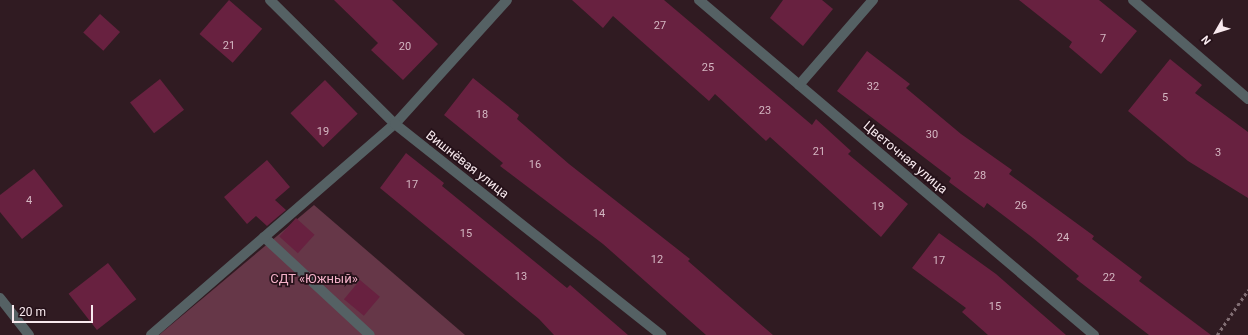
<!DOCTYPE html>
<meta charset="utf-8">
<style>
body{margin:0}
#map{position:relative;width:1248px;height:335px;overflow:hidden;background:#301b22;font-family:Roboto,sans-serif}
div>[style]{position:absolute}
.green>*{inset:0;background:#663748}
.building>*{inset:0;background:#682140;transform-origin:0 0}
.path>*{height:2.5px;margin-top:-1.25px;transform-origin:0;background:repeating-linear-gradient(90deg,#816e74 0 3px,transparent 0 6px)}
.lane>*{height:10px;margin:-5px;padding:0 5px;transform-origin:5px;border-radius:5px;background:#556164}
.street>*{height:10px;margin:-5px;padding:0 5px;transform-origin:5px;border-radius:5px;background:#556164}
span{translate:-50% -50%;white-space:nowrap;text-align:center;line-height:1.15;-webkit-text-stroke:3.5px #251119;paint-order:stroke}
.number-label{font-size:11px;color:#d4b7c2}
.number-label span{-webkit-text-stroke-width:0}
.street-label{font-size:13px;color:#f8e9ee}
.park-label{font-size:13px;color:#f3b1c8}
.north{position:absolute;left:1196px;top:12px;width:40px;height:40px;-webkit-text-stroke:3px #251119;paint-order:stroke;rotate:231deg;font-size:11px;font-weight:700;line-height:16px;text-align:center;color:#f8e9ee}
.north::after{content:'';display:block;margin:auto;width:14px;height:18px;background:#f8e9ee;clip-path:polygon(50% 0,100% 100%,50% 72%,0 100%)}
.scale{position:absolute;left:12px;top:305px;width:81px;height:18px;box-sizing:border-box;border:2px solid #f8e9ee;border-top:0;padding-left:5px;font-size:12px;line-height:14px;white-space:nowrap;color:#f8e9ee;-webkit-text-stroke:3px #251119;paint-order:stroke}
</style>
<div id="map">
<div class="green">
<div style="clip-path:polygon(314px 205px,465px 335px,159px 335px)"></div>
</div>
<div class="building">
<div style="left:229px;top:0;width:44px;height:45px;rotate:41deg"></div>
<div style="clip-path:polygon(334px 0,392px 0,438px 44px,403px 80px,371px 50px,378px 43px)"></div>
<div style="clip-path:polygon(572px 0,664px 0,812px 125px,816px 119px,851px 151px,848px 154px,908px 204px,881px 237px,770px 137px,766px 141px,715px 94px,709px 101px,613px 16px,603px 28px)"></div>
<div style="clip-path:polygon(783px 0,822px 0,833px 9px,803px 46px,770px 18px)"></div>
<div style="clip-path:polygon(1019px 0,1099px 0,1137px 31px,1101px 74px,1069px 47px,1072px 42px)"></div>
<div style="left:100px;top:14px;width:27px;height:25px;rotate:42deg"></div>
<div style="clip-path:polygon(867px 51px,910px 84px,906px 88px,961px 134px,1012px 170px,1009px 174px,1094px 236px,1092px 239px,1142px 277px,1139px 281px,1211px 335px,1149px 335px,1076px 279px,1079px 276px,1033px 238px,987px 203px,984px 208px,949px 182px,951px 178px,837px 91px)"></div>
<div style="clip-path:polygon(1170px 59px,1202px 85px,1195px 93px,1248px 132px,1248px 198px,1188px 161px,1128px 111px)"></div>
<div style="clip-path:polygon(473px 78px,519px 115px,517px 119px,569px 164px,690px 259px,688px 261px,773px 335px,706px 335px,603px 244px,500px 166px,503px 163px,444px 115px)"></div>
<div style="left:160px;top:79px;width:39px;height:38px;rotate:52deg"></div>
<div style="left:325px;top:80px;width:47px;height:48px;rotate:46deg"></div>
<div style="clip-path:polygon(406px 153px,444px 183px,442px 186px,567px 288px,570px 285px,628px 335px,554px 335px,539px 319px,380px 188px)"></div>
<div style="clip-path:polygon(267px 160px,290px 187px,275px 200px,286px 210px,267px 226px,256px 216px,247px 224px,224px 197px)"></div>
<div style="clip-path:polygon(34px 169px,63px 206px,22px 239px,0 212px,0 195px)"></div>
<div style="left:296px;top:218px;width:25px;height:25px;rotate:42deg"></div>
<div style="clip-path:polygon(939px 233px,996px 274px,1066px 335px,988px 335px,962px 312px,966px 308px,912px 268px)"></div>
<div style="left:108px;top:263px;width:46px;height:50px;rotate:52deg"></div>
<div style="left:360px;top:280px;width:26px;height:25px;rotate:40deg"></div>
</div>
<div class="path">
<div style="left:1217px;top:335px;width:55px;rotate:-55.4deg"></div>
</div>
<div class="lane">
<div style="left:264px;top:237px;width:144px;rotate:42.8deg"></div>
<div style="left:151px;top:335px;width:323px;rotate:-40.9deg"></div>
<div style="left:395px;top:124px;width:167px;rotate:-47.9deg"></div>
</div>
<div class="street">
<div style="left:270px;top:0;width:176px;rotate:44.8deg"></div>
<div style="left:395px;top:124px;width:340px;rotate:38.4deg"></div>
<div style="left:699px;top:0;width:518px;rotate:40.3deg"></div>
<div style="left:1133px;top:0;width:152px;rotate:40.7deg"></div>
<div style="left:799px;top:85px;width:113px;rotate:-49deg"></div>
<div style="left:0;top:298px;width:47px;rotate:51.9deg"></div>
</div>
<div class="number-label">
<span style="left:660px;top:26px">27</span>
<span style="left:1103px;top:39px">7</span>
<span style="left:229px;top:46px">21</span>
<span style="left:405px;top:47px">20</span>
<span style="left:708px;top:68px">25</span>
<span style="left:873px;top:87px">32</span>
<span style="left:1165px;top:98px">5</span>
<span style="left:765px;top:111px">23</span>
<span style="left:482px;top:115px">18</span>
<span style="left:323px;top:132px">19</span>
<span style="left:932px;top:135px">30</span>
<span style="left:819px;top:152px">21</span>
<span style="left:1218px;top:153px">3</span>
<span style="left:535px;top:165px">16</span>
<span style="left:980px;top:176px">28</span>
<span style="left:412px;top:185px">17</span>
<span style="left:29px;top:201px">4</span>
<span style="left:1021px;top:206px">26</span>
<span style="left:878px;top:207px">19</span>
<span style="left:599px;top:214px">14</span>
<span style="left:466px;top:234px">15</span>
<span style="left:1063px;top:238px">24</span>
<span style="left:657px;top:260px">12</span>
<span style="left:939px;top:261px">17</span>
<span style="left:521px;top:277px">13</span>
<span style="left:1109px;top:278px">22</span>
<span style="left:995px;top:307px">15</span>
</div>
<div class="street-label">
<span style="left:905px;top:158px;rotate:40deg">Цветочная улица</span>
<span style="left:467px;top:165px;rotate:38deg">Вишнёвая улица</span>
</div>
<div class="park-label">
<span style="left:314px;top:279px">СДТ «Южный»</span>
</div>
<div class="north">N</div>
<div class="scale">20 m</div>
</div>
